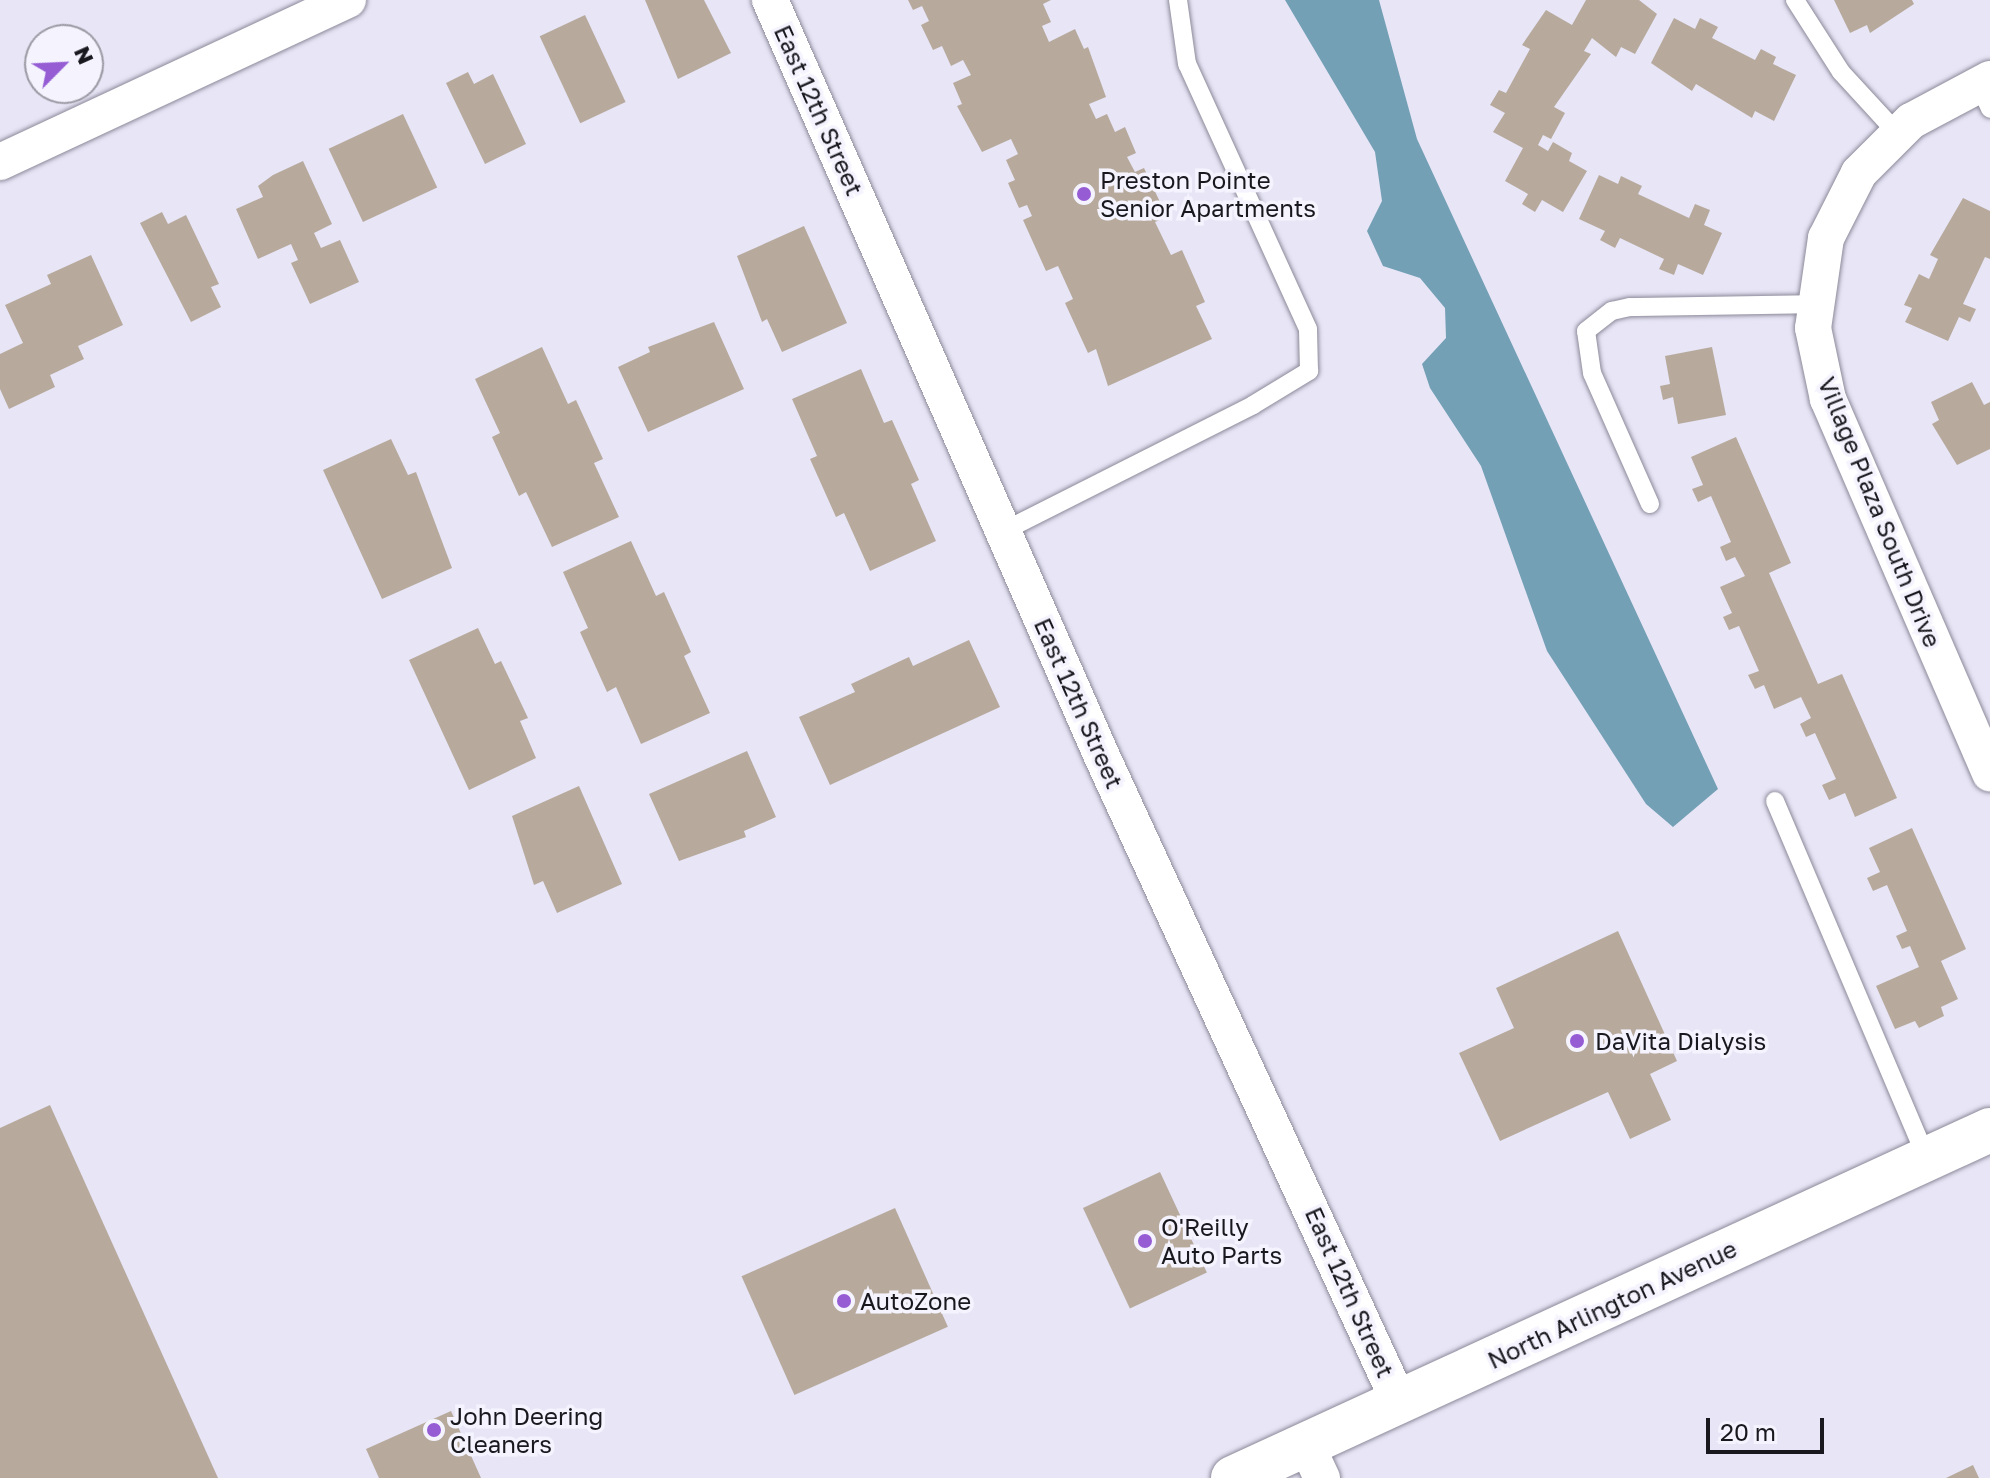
<!DOCTYPE html>
<style>
body{margin:0}
#map{position:relative;width:1990px;height:1478px;overflow:hidden;background:#e7e5f6;font-family:"Golos Text",sans-serif}
div>[style]{position:absolute}
.water>*{inset:0;background:#74a0b6}
.building>*{inset:0;background:#b7aa9d;transform-origin:0 0}
.roads{filter:drop-shadow(0 0 2px #8c8999) drop-shadow(0 0 2px #8c8999)}
.lane>*{height:18px;margin:-9px;padding:0 9px;transform-origin:9px;border-radius:9px;background:#fff}
.street>*{height:36px;margin:-18px;padding:0 18px;transform-origin:18px;border-radius:18px;background:#fff}
.secondary>*{height:44px;margin:-22px;padding:0 22px;transform-origin:22px;border-radius:22px;background:#fff}
.dots>*{width:22px;height:22px;translate:-50% -50%;box-sizing:border-box;border:4px solid #f4f3fe;border-radius:50%}
span{translate:-50% -50%;white-space:nowrap;text-align:center;line-height:1.15;-webkit-text-stroke:7px #f4f3fe;paint-order:stroke}
.street-label{font-size:24px;color:#19181e}
.poi-label{font-size:24px;color:#19181e}
.left{translate:0 -50%;text-align:left}
.north{position:absolute;left:24px;top:24px;width:80px;height:80px;box-sizing:border-box;background:#f4f3fe;border:2px solid #9c9ba4;border-radius:50%;rotate:66deg;font-size:22px;font-weight:700;line-height:32px;text-align:center;color:#19181e}
.north::after{content:'';display:block;margin:auto;width:28px;height:36px;background:#955cd4;clip-path:polygon(50% 0,100% 100%,50% 72%,0 100%)}
.scale{position:absolute;left:1706px;top:1418px;width:118px;height:36px;box-sizing:border-box;border:4px solid #19181e;border-top:0;padding-left:10px;font-size:24px;line-height:28px;white-space:nowrap;color:#19181e;-webkit-text-stroke:6px #f4f3fe;paint-order:stroke}
</style>
<div id="map">
<div class="water">
<div style="clip-path:polygon(1285px 0,1379px 0,1417px 139px,1718px 789px,1673px 827px,1646px 804px,1547px 651px,1481px 466px,1430px 388px,1422px 364px,1446px 338px,1445px 308px,1420px 278px,1383px 266px,1367px 231px,1382px 201px,1375px 152px)"></div>
</div>
<div class="building">
<div style="clip-path:polygon(645px 0,704px 0,731px 53px,678px 79px)"></div>
<div style="clip-path:polygon(908px 0,1051px 0,1043px 4px,1051px 22px,1042px 26px,1049px 42px,1075px 29px,1084px 49px,1088px 47px,1106px 97px,1089px 104px,1096px 119px,1107px 114px,1115px 132px,1125px 127px,1136px 153px,1127px 157px,1135px 172px,1144px 168px,1167px 217px,1155px 222px,1171px 255px,1182px 250px,1205px 302px,1196px 306px,1212px 339px,1108px 386px,1096px 349px,1088px 353px,1065px 303px,1073px 299px,1058px 266px,1046px 271px,1023px 220px,1032px 216px,1027px 205px,1019px 208px,1008px 183px,1015px 180px,1006px 160px,1018px 154px,1011px 139px,982px 152px,957px 106px,962px 104px,953px 83px,971px 75px,963px 60px,951px 66px,942px 46px,933px 50px,921px 25px,929px 21px,922px 6px,913px 10px)"></div>
<div style="clip-path:polygon(1586px 0,1639px 0,1657px 14px,1635px 54px,1621px 47px,1616px 57px,1592px 38px,1584px 51px,1591px 54px,1554px 107px,1565px 113px,1551px 139px,1543px 135px,1538px 145px,1548px 151px,1553px 142px,1572px 153px,1569px 161px,1587px 171px,1563px 212px,1542px 200px,1535px 212px,1522px 204px,1528px 194px,1505px 181px,1523px 148px,1493px 132px,1505px 113px,1490px 105px,1499px 90px,1506px 93px,1530px 49px,1522px 45px,1546px 10px,1572px 25px)"></div>
<div style="clip-path:polygon(1834px 0,1912px 0,1914px 4px,1870px 33px,1867px 25px,1850px 33px)"></div>
<div style="left:585px;top:15px;width:96px;height:50px;rotate:65deg"></div>
<div style="clip-path:polygon(1674px 18px,1695px 29px,1700px 18px,1718px 27px,1712px 38px,1755px 60px,1761px 49px,1776px 57px,1773px 64px,1796px 75px,1774px 121px,1755px 111px,1752px 118px,1696px 84px,1692px 91px,1651px 63px)"></div>
<div style="clip-path:polygon(468px 72px,474px 84px,493px 74px,526px 144px,485px 164px,446px 83px)"></div>
<div style="left:403px;top:114px;width:81px;height:82px;rotate:65deg"></div>
<div style="clip-path:polygon(303px 161px,332px 224px,314px 233px,321px 248px,340px 240px,359px 282px,310px 304px,291px 263px,298px 260px,291px 244px,258px 259px,236px 209px,263px 197px,258px 186px,273px 175px)"></div>
<div style="clip-path:polygon(1599px 175px,1618px 184px,1621px 176px,1642px 186px,1638px 194px,1689px 218px,1695px 204px,1710px 210px,1704px 225px,1722px 233px,1703px 275px,1678px 264px,1674px 275px,1659px 269px,1664px 259px,1620px 238px,1615px 248px,1600px 240px,1605px 231px,1579px 219px)"></div>
<div style="clip-path:polygon(1963px 198px,1990px 211px,1990px 259px,1985px 257px,1963px 304px,1976px 309px,1970px 322px,1959px 317px,1948px 341px,1905px 322px,1912px 308px,1904px 305px,1919px 274px,1929px 279px,1938px 259px,1930px 255px)"></div>
<div style="clip-path:polygon(162px 212px,168px 224px,186px 215px,219px 284px,211px 287px,221px 307px,191px 322px,140px 223px)"></div>
<div style="clip-path:polygon(804px 226px,847px 323px,782px 352px,767px 319px,762px 322px,737px 256px)"></div>
<div style="clip-path:polygon(91px 255px,123px 325px,78px 346px,84px 359px,50px 375px,55px 387px,9px 409px,0 389px,0 354px,23px 343px,5px 305px,51px 284px,47px 275px)"></div>
<div style="clip-path:polygon(714px 322px,744px 389px,648px 432px,618px 367px,650px 352px,648px 347px)"></div>
<div style="clip-path:polygon(542px 347px,568px 404px,576px 400px,603px 459px,594px 463px,619px 517px,552px 547px,526px 492px,519px 496px,492px 437px,500px 433px,475px 379px)"></div>
<div style="clip-path:polygon(1712px 347px,1726px 415px,1678px 424px,1673px 397px,1663px 400px,1660px 386px,1670px 384px,1665px 356px)"></div>
<div style="clip-path:polygon(861px 369px,884px 423px,892px 420px,919px 480px,911px 484px,936px 541px,870px 571px,844px 513px,836px 517px,810px 459px,817px 456px,792px 399px)"></div>
<div style="clip-path:polygon(1972px 382px,1984px 405px,1990px 402px,1990px 449px,1957px 465px,1932px 424px,1939px 420px,1931px 402px)"></div>
<div style="clip-path:polygon(1736px 437px,1791px 563px,1769px 573px,1818px 684px,1842px 674px,1897px 798px,1855px 817px,1845px 793px,1829px 800px,1822px 785px,1836px 779px,1815px 733px,1806px 737px,1800px 724px,1811px 718px,1801px 697px,1774px 709px,1764px 685px,1755px 689px,1748px 675px,1759px 671px,1739px 626px,1729px 630px,1723px 617px,1732px 613px,1720px 587px,1745px 576px,1735px 557px,1726px 561px,1720px 547px,1731px 542px,1711px 496px,1698px 502px,1692px 489px,1703px 485px,1691px 457px)"></div>
<div style="clip-path:polygon(391px 439px,408px 475px,416px 472px,452px 568px,382px 599px,323px 470px)"></div>
<div style="clip-path:polygon(631px 541px,656px 596px,664px 592px,691px 652px,684px 656px,710px 713px,641px 744px,616px 687px,607px 692px,580px 632px,588px 628px,563px 572px)"></div>
<div style="clip-path:polygon(478px 628px,495px 664px,501px 661px,528px 718px,520px 721px,536px 758px,469px 790px,409px 660px)"></div>
<div style="clip-path:polygon(969px 640px,1000px 707px,830px 785px,799px 717px,855px 692px,851px 684px,909px 657px,913px 666px)"></div>
<div style="clip-path:polygon(747px 751px,776px 817px,744px 831px,746px 837px,679px 861px,649px 794px)"></div>
<div style="clip-path:polygon(579px 786px,622px 884px,557px 913px,543px 881px,534px 885px,512px 816px)"></div>
<div style="clip-path:polygon(1912px 828px,1966px 949px,1941px 961px,1958px 999px,1941px 1007px,1944px 1016px,1919px 1028px,1915px 1021px,1895px 1029px,1876px 986px,1919px 967px,1910px 946px,1902px 949px,1896px 936px,1907px 931px,1887px 885px,1873px 891px,1867px 878px,1880px 872px,1869px 848px)"></div>
<div style="clip-path:polygon(1618px 931px,1677px 1061px,1650px 1074px,1671px 1120px,1630px 1139px,1608px 1092px,1500px 1141px,1459px 1053px,1514px 1028px,1496px 988px)"></div>
<div style="clip-path:polygon(50px 1105px,218px 1478px,0 1478px,0 1128px)"></div>
<div style="left:1160px;top:1172px;width:111px;height:85px;rotate:65deg"></div>
<div style="left:895px;top:1208px;width:130px;height:168px;rotate:66deg"></div>
<div style="clip-path:polygon(451px 1411px,481px 1478px,379px 1478px,366px 1449px)"></div>
<div style="clip-path:polygon(1973px 1465px,1979px 1478px,1946px 1478px)"></div>
</div>
<div class="roads">
<div class="lane">
<div style="left:1795px;top:0;width:85px;rotate:57.4deg"></div>
<div style="left:1841px;top:72px;width:83px;rotate:47.4deg"></div>
<div style="left:1979px;top:84px;width:27px;rotate:66deg"></div>
<div style="left:1650px;top:504px;width:143px;rotate:-113.9deg"></div>
<div style="left:1592px;top:373px;width:42px;rotate:-98.1deg"></div>
<div style="left:1586px;top:331px;width:33px;rotate:-38deg"></div>
<div style="left:1612px;top:311px;width:18px;rotate:-13deg"></div>
<div style="left:1630px;top:307px;width:185px;rotate:-0.9deg"></div>
<div style="left:1002px;top:532px;width:281px;rotate:-26.8deg"></div>
<div style="left:1253px;top:405px;width:66px;rotate:-31.3deg"></div>
<div style="left:1309px;top:371px;width:42px;rotate:-91.4deg"></div>
<div style="left:1308px;top:329px;width:291px;rotate:-114.5deg"></div>
<div style="left:1187px;top:64px;width:65px;rotate:-98deg"></div>
<div style="left:1775px;top:801px;width:389px;rotate:67deg"></div>
</div>
<div class="street">
<div style="left:770px;top:0;width:819px;rotate:66.31deg"></div>
<div style="left:1099px;top:750px;width:718px;rotate:65.29deg"></div>
<div style="left:1990px;top:79px;width:89px;rotate:152deg"></div>
<div style="left:1911px;top:121px;width:74px;rotate:135deg"></div>
<div style="left:1859px;top:173px;width:73px;rotate:116.9deg"></div>
<div style="left:1826px;top:238px;width:91px;rotate:98.2deg"></div>
<div style="left:1813px;top:328px;width:73px;rotate:78.1deg"></div>
<div style="left:1828px;top:399px;width:408px;rotate:66.6deg"></div>
<div style="left:0;top:162px;width:384px;rotate:-25deg"></div>
<div style="left:1306px;top:1444px;width:38px;rotate:65deg"></div>
</div>
<div class="secondary">
<div style="left:1233px;top:1478px;width:833px;rotate:-24.69deg"></div>
</div>
</div>
<div class="dots">
<div style="left:1084px;top:194px;background:#955cd4"></div>
<div style="left:1577px;top:1041px;background:#955cd4"></div>
<div style="left:1145px;top:1241px;background:#955cd4"></div>
<div style="left:844px;top:1301px;background:#955cd4"></div>
<div style="left:434px;top:1430px;background:#955cd4"></div>
</div>
<div class="street-label">
<span style="left:819px;top:110px;rotate:66deg">East 12th Street</span>
<span style="left:1880px;top:512px;rotate:68deg">Village Plaza South Drive</span>
<span style="left:1079px;top:703px;rotate:66deg">East 12th Street</span>
<span style="left:1350px;top:1292px;rotate:66deg">East 12th Street</span>
<span style="left:1612px;top:1304px;rotate:-25deg">North Arlington Avenue</span>
</div>
<div class="poi-label">
<span class="left" style="left:1100px;top:194px">Preston Pointe<br>Senior Apartments</span>
<span class="left" style="left:1595px;top:1041px">DaVita Dialysis</span>
<span class="left" style="left:1161px;top:1241px">O'Reilly<br>Auto Parts</span>
<span class="left" style="left:860px;top:1301px">AutoZone</span>
<span class="left" style="left:450px;top:1430px">John Deering<br>Cleaners</span>
</div>
<div class="north">N</div>
<div class="scale">20 m</div>
</div>
